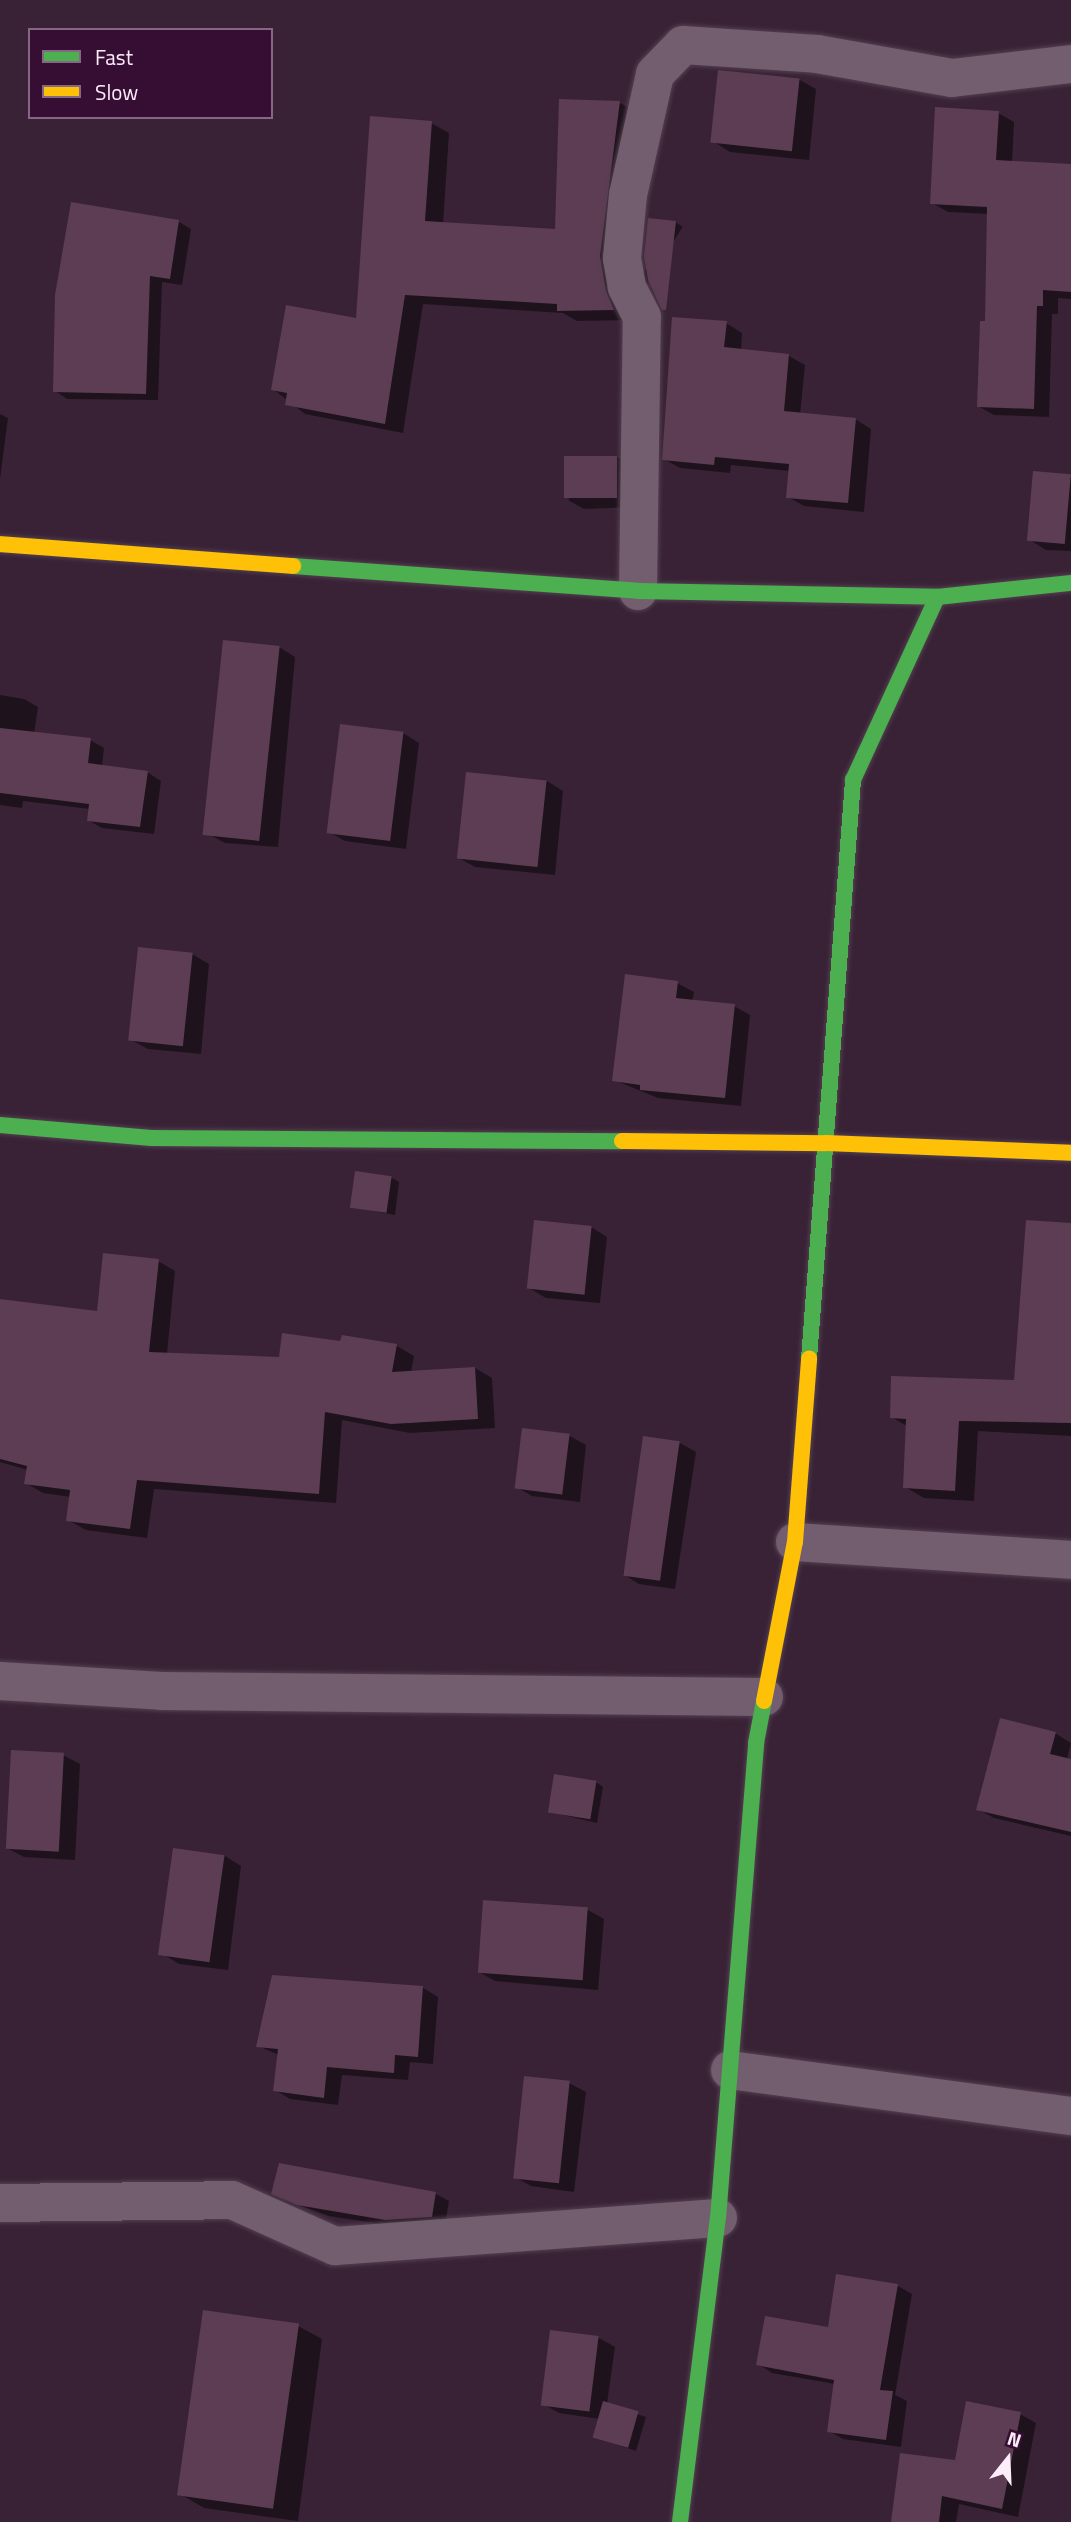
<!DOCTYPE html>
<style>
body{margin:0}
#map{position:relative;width:1071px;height:2522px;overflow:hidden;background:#392236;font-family:"Titillium Web",sans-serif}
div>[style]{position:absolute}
.shadow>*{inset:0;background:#0007;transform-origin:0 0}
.building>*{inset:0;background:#5d3d53;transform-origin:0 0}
.roads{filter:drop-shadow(0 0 2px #534050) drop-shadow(0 0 2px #534050)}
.street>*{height:38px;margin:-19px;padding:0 19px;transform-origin:19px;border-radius:19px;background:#725e6f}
.fast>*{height:16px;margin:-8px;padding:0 8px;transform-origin:8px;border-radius:8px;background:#4caf50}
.slow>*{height:16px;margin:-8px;padding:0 8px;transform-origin:8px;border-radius:8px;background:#ffc107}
span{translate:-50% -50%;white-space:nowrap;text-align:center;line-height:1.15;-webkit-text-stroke:7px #370e33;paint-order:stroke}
.legend{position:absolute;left:28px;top:28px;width:245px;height:91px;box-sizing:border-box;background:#370e33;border:2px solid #866783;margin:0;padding:9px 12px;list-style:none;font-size:21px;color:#fdecfa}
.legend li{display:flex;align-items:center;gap:14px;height:35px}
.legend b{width:35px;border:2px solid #866783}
.north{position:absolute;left:973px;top:2424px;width:70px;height:70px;-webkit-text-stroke:5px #370e33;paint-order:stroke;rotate:18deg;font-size:19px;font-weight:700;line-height:28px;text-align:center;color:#fdecfa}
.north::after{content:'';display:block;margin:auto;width:24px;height:32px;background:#fdecfa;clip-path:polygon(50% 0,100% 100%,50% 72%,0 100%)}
</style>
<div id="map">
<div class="shadow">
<div style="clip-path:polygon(800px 80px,816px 89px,809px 160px,730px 152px,714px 142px)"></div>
<div style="clip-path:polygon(620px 103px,638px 113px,631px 320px,577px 321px,563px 313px,423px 304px,403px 433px,305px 414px,273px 389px,358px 320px,431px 123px,449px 133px,443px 224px,557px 231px)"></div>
<div style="clip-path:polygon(998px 113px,1014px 122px,1012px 162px,1071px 166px,1071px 299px,1058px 298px,1058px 314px,1052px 314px,1049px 417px,994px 415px,978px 406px,987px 323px,989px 214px,948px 212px,932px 203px)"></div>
<div style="clip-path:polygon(179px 222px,191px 229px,182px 285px,162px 282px,158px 400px,67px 399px,55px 391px)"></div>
<div style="left:675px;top:222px;width:9px;height:87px;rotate:32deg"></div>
<div style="clip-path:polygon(726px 323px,742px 333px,741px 351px,789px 356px,805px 365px,800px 415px,855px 419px,871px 429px,864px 512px,804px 506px,788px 497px,790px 471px,731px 465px,730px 473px,680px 468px,664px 459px)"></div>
<div style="clip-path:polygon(0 414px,8px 418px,0 479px)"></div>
<div style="clip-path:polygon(617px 457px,633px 467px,633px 507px,584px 509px,568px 500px)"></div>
<div style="clip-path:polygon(1071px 476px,1071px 551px,1046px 550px,1030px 540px)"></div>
<div style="clip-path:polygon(279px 647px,295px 657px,278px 847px,225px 843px,208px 834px)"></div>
<div style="clip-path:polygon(0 695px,24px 699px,38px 707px,34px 734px,90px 740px,104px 748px,102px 766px,147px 772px,161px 781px,154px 834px,102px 828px,88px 820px,90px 809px,23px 801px,22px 808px,0 805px)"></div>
<div style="clip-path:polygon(403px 733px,419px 743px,406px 849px,345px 841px,329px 832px)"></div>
<div style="clip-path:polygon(547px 781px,563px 791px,555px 875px,475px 867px,459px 858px)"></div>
<div style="clip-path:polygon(192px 954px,209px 964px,201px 1054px,148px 1049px,131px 1040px)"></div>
<div style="clip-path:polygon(677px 983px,694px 992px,692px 1002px,734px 1006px,750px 1015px,741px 1106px,658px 1098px,614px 1080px)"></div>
<div style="clip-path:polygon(392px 1178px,399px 1182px,395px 1215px,352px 1207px)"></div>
<div style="clip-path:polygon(1071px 1225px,1071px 1436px,978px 1431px,974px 1501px,924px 1498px,905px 1487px,908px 1427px,892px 1417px,1016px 1382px)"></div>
<div style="clip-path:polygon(591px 1227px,607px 1237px,600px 1303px,546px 1298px,529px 1288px)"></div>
<div style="clip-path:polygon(158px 1261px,175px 1271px,167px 1354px,280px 1359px,342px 1343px,343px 1337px,397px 1346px,414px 1356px,411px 1372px,475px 1368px,492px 1378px,495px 1428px,410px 1433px,342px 1420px,336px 1503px,154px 1489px,147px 1538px,86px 1530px,68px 1520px,71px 1497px,43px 1493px,26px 1483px,28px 1470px,0 1462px,0 1299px,99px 1313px)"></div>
<div style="clip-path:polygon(570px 1436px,586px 1445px,580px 1502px,532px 1496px,516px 1487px)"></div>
<div style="clip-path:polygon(680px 1443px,696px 1452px,675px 1589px,639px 1584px,623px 1574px)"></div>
<div style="clip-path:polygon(1055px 1733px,1071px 1743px,1067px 1759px,1071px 1761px,1071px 1836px,994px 1818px,978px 1809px)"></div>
<div style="clip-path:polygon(63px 1755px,80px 1764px,75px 1860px,24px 1857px,7px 1848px)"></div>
<div style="clip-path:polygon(596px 1782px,603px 1787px,597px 1823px,550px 1812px)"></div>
<div style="clip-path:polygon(225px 1856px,241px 1866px,228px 1970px,179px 1964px,163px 1954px)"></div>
<div style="clip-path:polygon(588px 1910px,604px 1919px,598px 1990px,495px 1981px,479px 1972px)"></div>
<div style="clip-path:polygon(423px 1988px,438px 1997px,433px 2064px,410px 2062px,408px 2080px,342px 2075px,338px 2105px,290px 2099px,275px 2090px,279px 2055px,258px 2046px)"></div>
<div style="clip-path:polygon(569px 2083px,586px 2092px,574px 2192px,531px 2186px,515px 2177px)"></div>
<div style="clip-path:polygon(436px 2194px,449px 2201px,445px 2224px,400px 2227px,329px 2216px,287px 2201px)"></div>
<div style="clip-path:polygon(898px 2286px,912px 2294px,895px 2395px,907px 2401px,901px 2447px,843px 2439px,829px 2431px,835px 2384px,772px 2373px,758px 2364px,829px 2329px)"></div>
<div style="clip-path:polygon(298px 2326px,322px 2339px,298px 2521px,204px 2508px,180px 2494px)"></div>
<div style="clip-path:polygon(599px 2338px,615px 2347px,607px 2404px,646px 2417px,636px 2451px,595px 2437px,600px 2419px,559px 2413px,543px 2404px)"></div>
<div style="clip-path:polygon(1020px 2414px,1036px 2423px,1018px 2517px,959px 2504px,956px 2522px,892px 2522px,956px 2462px)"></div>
</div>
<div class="building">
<div style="left:718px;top:70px;width:82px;height:73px;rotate:6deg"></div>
<div style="clip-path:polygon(559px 99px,620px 101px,600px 256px,606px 291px,614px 310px,557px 311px,557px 304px,405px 295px,385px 424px,285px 405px,287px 393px,271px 390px,286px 305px,356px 318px,370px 116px,432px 121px,425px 221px,555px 229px)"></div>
<div style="clip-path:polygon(935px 107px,999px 111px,996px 160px,1071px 164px,1071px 292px,1043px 290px,1043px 306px,1037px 306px,1034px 409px,977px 407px,980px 321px,985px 321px,987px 207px,930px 204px)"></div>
<div style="clip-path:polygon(71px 202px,179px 220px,170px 279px,150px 276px,146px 394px,53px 392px,55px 295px)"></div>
<div style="clip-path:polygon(648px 218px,676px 221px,666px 310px,662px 310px,648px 280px,644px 257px)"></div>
<div style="clip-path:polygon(672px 317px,727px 321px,724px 347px,789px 354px,784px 411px,856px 418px,848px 503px,786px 498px,789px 464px,715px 457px,714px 465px,662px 460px)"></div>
<div style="left:617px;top:456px;width:42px;height:53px;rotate:90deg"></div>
<div style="left:1033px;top:471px;width:38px;height:70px;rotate:5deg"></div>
<div style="left:223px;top:640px;width:57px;height:196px;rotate:6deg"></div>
<div style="left:340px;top:724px;width:64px;height:110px;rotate:7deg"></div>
<div style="clip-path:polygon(0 728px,91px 738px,88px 763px,148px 771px,140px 827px,87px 821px,89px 804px,0 793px)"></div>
<div style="left:466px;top:772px;width:81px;height:87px;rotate:6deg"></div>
<div style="left:138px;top:947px;width:55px;height:94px;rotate:6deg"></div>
<div style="clip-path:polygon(625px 974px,678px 981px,676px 998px,735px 1004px,725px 1098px,640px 1090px,640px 1085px,612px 1081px)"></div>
<div style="left:355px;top:1171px;width:37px;height:37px;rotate:8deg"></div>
<div style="left:534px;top:1220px;width:58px;height:69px;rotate:6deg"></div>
<div style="clip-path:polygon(1026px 1220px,1071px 1223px,1071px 1423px,959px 1421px,955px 1491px,903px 1488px,906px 1419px,890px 1418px,891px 1376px,1014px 1380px)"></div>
<div style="clip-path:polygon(103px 1253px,159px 1259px,149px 1352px,279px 1357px,282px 1333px,340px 1341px,342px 1335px,397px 1344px,392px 1372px,475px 1367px,478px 1419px,391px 1424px,325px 1412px,319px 1494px,137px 1480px,130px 1529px,66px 1521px,70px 1490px,24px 1484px,27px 1466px,0 1459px,0 1299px,97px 1311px)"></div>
<div style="left:522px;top:1428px;width:48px;height:61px;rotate:7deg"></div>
<div style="left:643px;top:1436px;width:37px;height:141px;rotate:8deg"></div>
<div style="clip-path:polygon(1000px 1718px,1056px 1732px,1050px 1754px,1071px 1759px,1071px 1832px,976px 1810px)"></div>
<div style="left:11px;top:1750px;width:53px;height:99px;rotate:3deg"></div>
<div style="left:554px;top:1774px;width:43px;height:39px;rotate:9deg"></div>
<div style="left:173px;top:1848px;width:52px;height:108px;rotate:8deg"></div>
<div style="left:483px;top:1900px;width:105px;height:73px;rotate:4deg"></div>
<div style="clip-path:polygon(272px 1975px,423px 1986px,418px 2057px,395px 2055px,394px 2073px,327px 2067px,324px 2098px,273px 2091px,278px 2049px,256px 2047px)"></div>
<div style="left:524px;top:2076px;width:46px;height:103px;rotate:6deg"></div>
<div style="clip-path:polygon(279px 2163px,436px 2192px,432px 2217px,385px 2220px,297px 2205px,271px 2194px)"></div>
<div style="clip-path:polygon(836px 2274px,898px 2284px,880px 2390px,893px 2391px,886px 2440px,827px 2432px,834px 2380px,756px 2365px,765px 2316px,828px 2327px)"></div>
<div style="left:203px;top:2310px;width:97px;height:187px;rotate:8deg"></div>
<div style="left:550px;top:2330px;width:49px;height:76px;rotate:7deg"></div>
<div style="left:603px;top:2401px;width:37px;height:38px;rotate:16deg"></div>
<div style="clip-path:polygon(966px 2401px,1021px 2412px,1002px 2509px,942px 2496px,939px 2522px,891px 2522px,900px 2453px,955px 2460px)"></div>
</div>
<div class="roads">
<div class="street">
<div style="left:638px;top:591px;width:274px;rotate:-89.2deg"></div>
<div style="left:642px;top:317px;width:34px;rotate:-117deg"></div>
<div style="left:627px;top:287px;width:29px;rotate:-100deg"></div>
<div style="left:622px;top:258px;width:63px;rotate:-84.6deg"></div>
<div style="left:628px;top:195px;width:124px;rotate:-77.4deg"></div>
<div style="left:655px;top:74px;width:40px;rotate:-46deg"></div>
<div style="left:683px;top:45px;width:134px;rotate:3.8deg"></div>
<div style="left:817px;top:54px;width:137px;rotate:10.1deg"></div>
<div style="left:952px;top:78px;width:120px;rotate:-6.7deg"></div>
<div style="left:795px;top:1542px;width:277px;rotate:3.7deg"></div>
<div style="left:0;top:1681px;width:162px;rotate:3.5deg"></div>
<div style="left:162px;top:1691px;width:602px;rotate:0.57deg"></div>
<div style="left:730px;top:2070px;width:344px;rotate:7.7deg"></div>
<div style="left:0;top:2203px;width:232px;rotate:-0.7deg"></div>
<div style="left:232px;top:2200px;width:113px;rotate:24.1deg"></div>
<div style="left:335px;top:2246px;width:384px;rotate:-4.2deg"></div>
</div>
<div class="fast">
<div style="left:293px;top:566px;width:346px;rotate:4.1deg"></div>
<div style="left:638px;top:591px;width:299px;rotate:1.1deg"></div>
<div style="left:937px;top:597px;width:135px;rotate:-6deg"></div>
<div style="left:0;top:1125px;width:152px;rotate:4.9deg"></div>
<div style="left:151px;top:1138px;width:471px;rotate:0.4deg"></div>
<div style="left:809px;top:1359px;width:581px;rotate:-85.65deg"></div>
<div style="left:853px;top:780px;width:201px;rotate:-65.3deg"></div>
<div style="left:680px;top:2522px;width:306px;rotate:-82.9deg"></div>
<div style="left:718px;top:2218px;width:477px;rotate:-85.4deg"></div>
<div style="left:756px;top:1743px;width:43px;rotate:-79.2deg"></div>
</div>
<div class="slow">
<div style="left:0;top:544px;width:294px;rotate:4.3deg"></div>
<div style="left:622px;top:1141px;width:204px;rotate:0.6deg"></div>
<div style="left:826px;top:1143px;width:245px;rotate:2.3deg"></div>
<div style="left:764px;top:1701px;width:162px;rotate:-79deg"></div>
<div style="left:795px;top:1542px;width:184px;rotate:-85.6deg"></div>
</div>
</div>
<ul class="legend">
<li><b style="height:9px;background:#4caf50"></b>Fast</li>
<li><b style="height:9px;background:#ffc107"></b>Slow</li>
</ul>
<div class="north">N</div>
</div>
